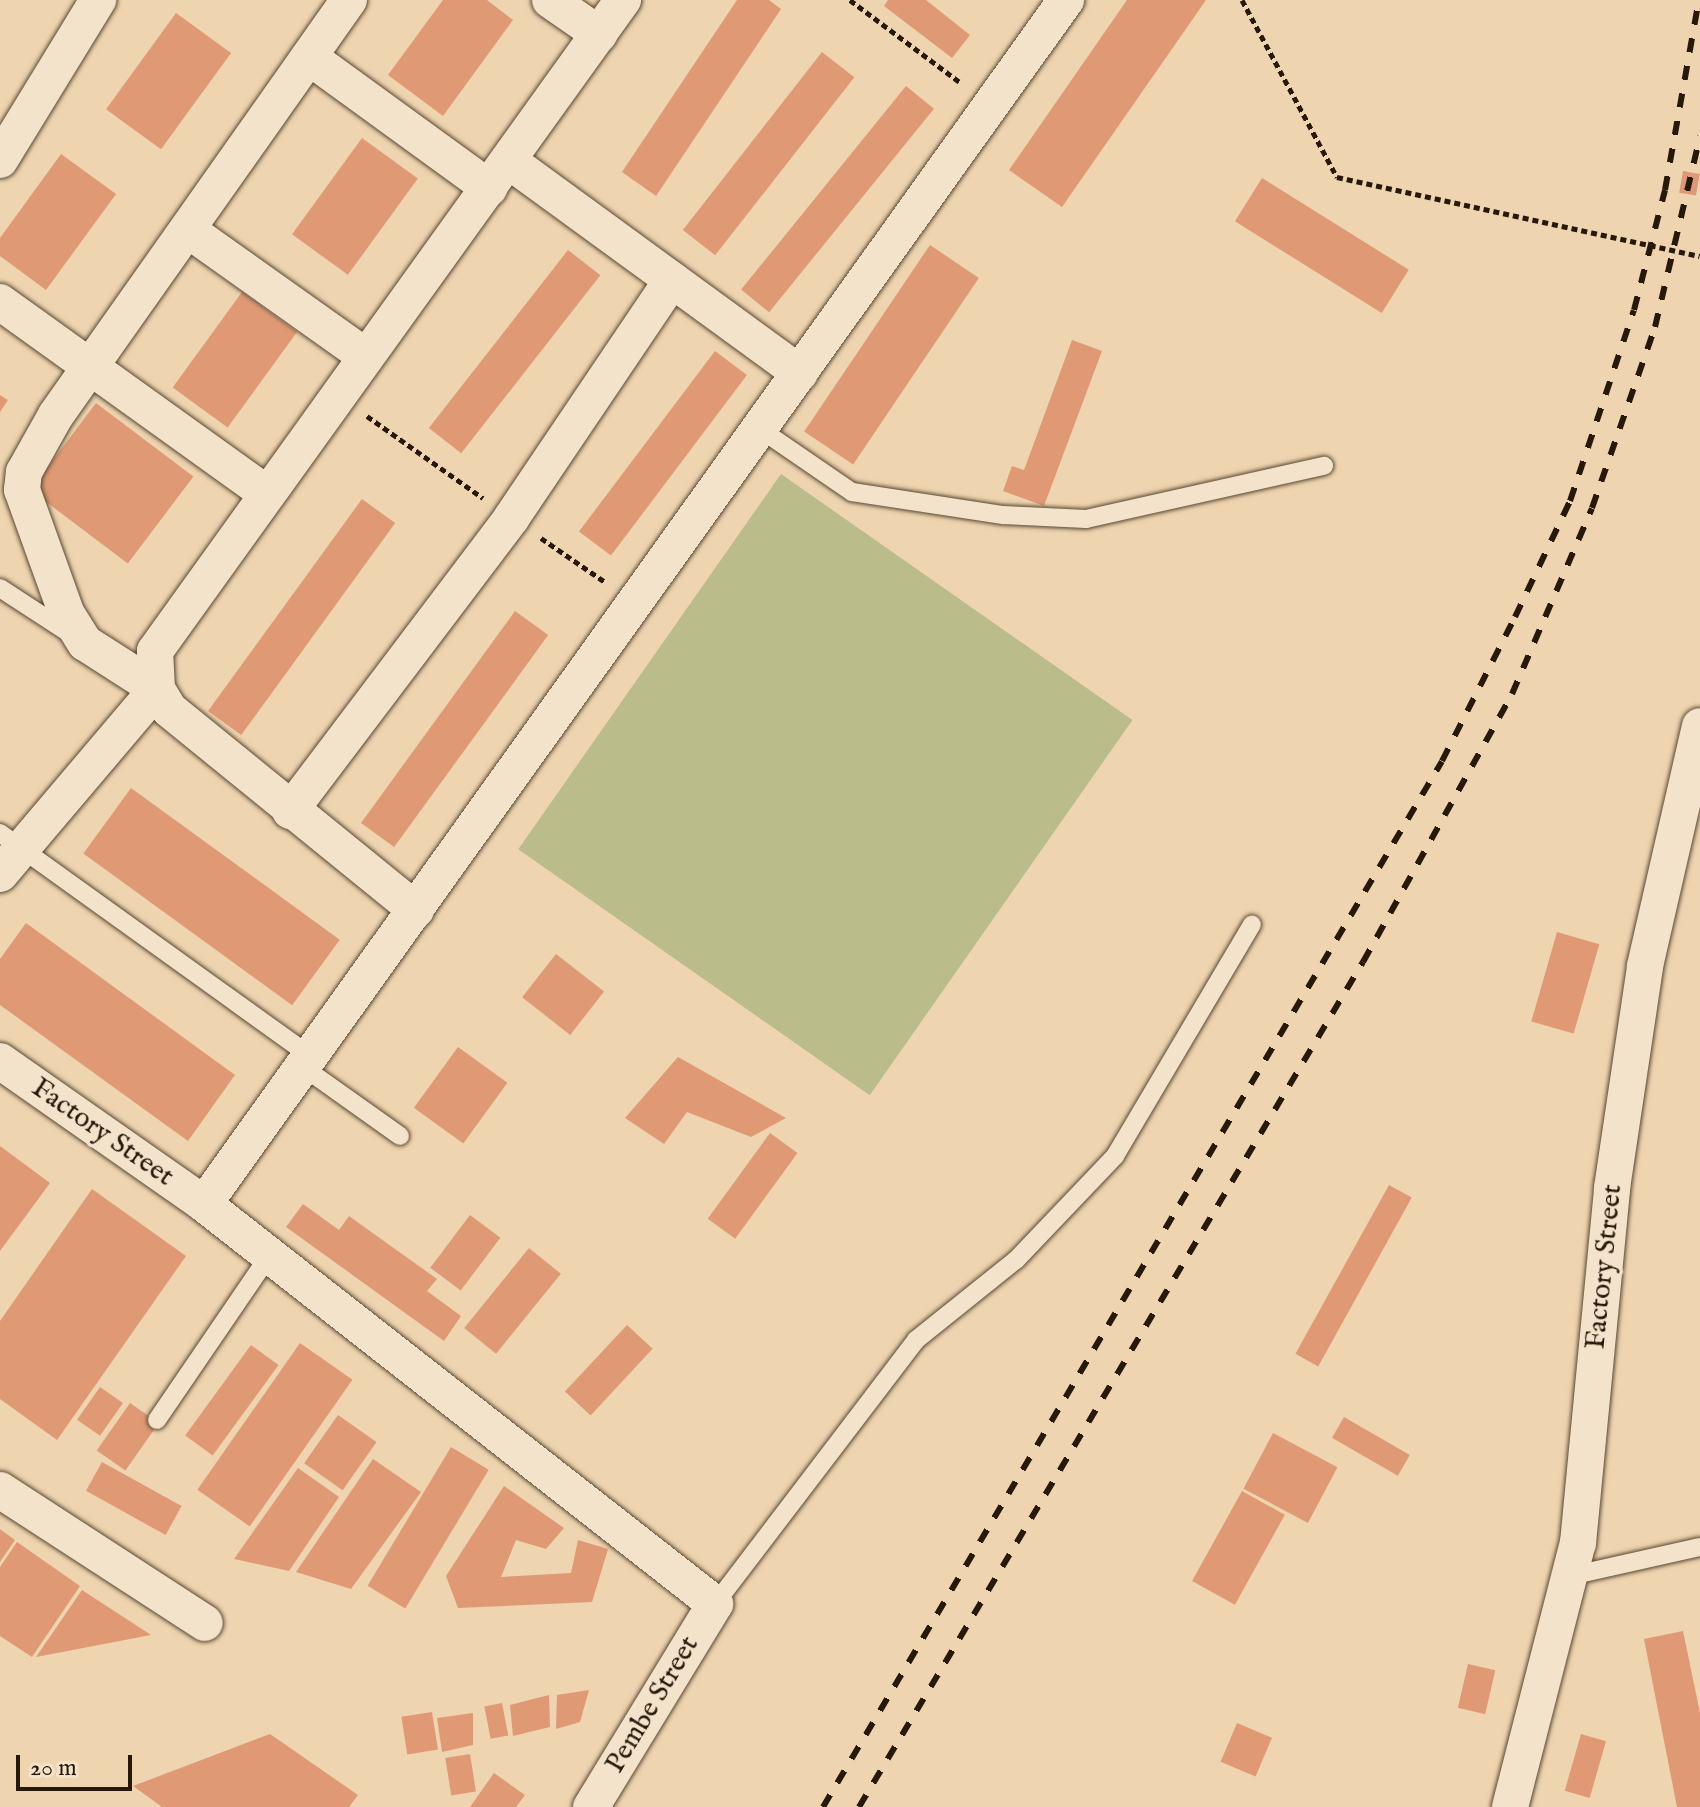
<!DOCTYPE html>
<style>
body{margin:0}
#map{position:relative;width:1700px;height:1807px;overflow:hidden;background:#eed4af;font-family:"IM FELL English",serif}
div>[style]{position:absolute}
.green>*{inset:0;background:#babc8a;transform-origin:0 0}
.building>*{inset:0;background:#df9a75;transform-origin:0 0}
.path>*{height:5px;margin-top:-2.5px;transform-origin:0;background:repeating-linear-gradient(90deg,#261909 0 6px,transparent 0 10px)}
.roads{filter:drop-shadow(0 0 2px #584832) drop-shadow(0 0 2px #584832)}
.lane>*{height:18px;margin:-9px;padding:0 9px;transform-origin:9px;border-radius:9px;background:#f4e3cb}
.street>*{height:36px;margin:-18px;padding:0 18px;transform-origin:18px;border-radius:18px;background:#f4e3cb}
.rail>*{height:6px;margin-top:-3px;transform-origin:0;background:repeating-linear-gradient(90deg,#261909 0 14px,transparent 0 28px)}
.path-bridge>*{height:5px;margin-top:-2.5px;transform-origin:0;background:repeating-linear-gradient(90deg,#261909 0 6px,transparent 0 10px)}
span{translate:-50% -50%;white-space:nowrap;text-align:center;line-height:1.15;-webkit-text-stroke:7px #f4e3cb;paint-order:stroke}
.street-label{font-size:28px;color:#261909}
.scale{position:absolute;left:16px;top:1755px;width:116px;height:36px;box-sizing:border-box;border:4px solid #261909;border-top:0;padding-left:10px;font-size:24px;line-height:28px;white-space:nowrap;color:#261909;-webkit-text-stroke:6px #f4e3cb;paint-order:stroke}
</style>
<div id="map">
<div class="green">
<div style="left:781px;top:474px;width:429px;height:458px;rotate:35deg"></div>
</div>
<div class="building">
<div style="clip-path:polygon(443px 0,487px 0,513px 20px,443px 116px,388px 75px)"></div>
<div style="clip-path:polygon(737px 0,769px 0,781px 9px,656px 196px,622px 172px)"></div>
<div style="clip-path:polygon(888px 0,926px 0,970px 35px,952px 58px,884px 6px)"></div>
<div style="clip-path:polygon(1127px 0,1206px 0,1062px 207px,1009px 170px)"></div>
<div style="left:176px;top:13px;width:68px;height:119px;rotate:36deg"></div>
<div style="left:822px;top:52px;width:41px;height:226px;rotate:38deg"></div>
<div style="left:906px;top:86px;width:36px;height:262px;rotate:39deg"></div>
<div style="left:362px;top:138px;width:69px;height:119px;rotate:36deg"></div>
<div style="clip-path:polygon(61px 154px,116px 194px,46px 290px,0 256px,0 238px)"></div>
<div style="left:1683px;top:171px;width:17px;height:22px;rotate:10deg"></div>
<div style="left:1262px;top:178px;width:173px;height:51px;rotate:32deg"></div>
<div style="left:930px;top:245px;width:59px;height:225px;rotate:34deg"></div>
<div style="left:568px;top:250px;width:41px;height:226px;rotate:38deg"></div>
<div style="left:242px;top:292px;width:68px;height:118px;rotate:36deg"></div>
<div style="clip-path:polygon(1072px 340px,1102px 351px,1044px 506px,1003px 491px,1012px 466px,1024px 470px)"></div>
<div style="left:715px;top:351px;width:40px;height:226px;rotate:37deg"></div>
<div style="clip-path:polygon(0 395px,8px 400px,0 412px)"></div>
<div style="left:96px;top:403px;width:122px;height:109px;rotate:37deg"></div>
<div style="left:362px;top:499px;width:41px;height:262px;rotate:36deg"></div>
<div style="left:515px;top:611px;width:41px;height:262px;rotate:36deg"></div>
<div style="left:131px;top:788px;width:258px;height:81px;rotate:36deg"></div>
<div style="clip-path:polygon(26px 923px,235px 1075px,188px 1141px,0 1005px,0 959px)"></div>
<div style="left:1557px;top:932px;width:44px;height:93px;rotate:16deg"></div>
<div style="left:556px;top:954px;width:61px;height:55px;rotate:38deg"></div>
<div style="left:458px;top:1047px;width:61px;height:75px;rotate:36deg"></div>
<div style="clip-path:polygon(678px 1057px,786px 1118px,751px 1137px,687px 1112px,664px 1144px,625px 1118px)"></div>
<div style="left:770px;top:1133px;width:34px;height:106px;rotate:36deg"></div>
<div style="clip-path:polygon(0 1146px,50px 1183px,0 1251px)"></div>
<div style="left:1389px;top:1185px;width:26px;height:193px;rotate:29deg"></div>
<div style="clip-path:polygon(92px 1189px,186px 1256px,57px 1440px,0 1399px,0 1321px)"></div>
<div style="clip-path:polygon(303px 1204px,339px 1230px,349px 1216px,437px 1279px,427px 1291px,461px 1316px,444px 1341px,286px 1227px)"></div>
<div style="left:470px;top:1215px;width:38px;height:66px;rotate:37deg"></div>
<div style="left:529px;top:1248px;width:41px;height:103px;rotate:39deg"></div>
<div style="left:627px;top:1325px;width:35px;height:91px;rotate:43deg"></div>
<div style="left:300px;top:1343px;width:64px;height:179px;rotate:35deg"></div>
<div style="left:251px;top:1345px;width:34px;height:112px;rotate:36deg"></div>
<div style="left:100px;top:1387px;width:28px;height:40px;rotate:35deg"></div>
<div style="left:130px;top:1403px;width:35px;height:58px;rotate:35deg"></div>
<div style="left:338px;top:1415px;width:47px;height:59px;rotate:35deg"></div>
<div style="left:1344px;top:1417px;width:76px;height:24px;rotate:30deg"></div>
<div style="left:1273px;top:1433px;width:73px;height:63px;rotate:28deg"></div>
<div style="left:451px;top:1447px;width:44px;height:162px;rotate:31deg"></div>
<div style="clip-path:polygon(373px 1459px,421px 1492px,351px 1589px,296px 1572px)"></div>
<div style="left:102px;top:1462px;width:91px;height:33px;rotate:29deg"></div>
<div style="clip-path:polygon(298px 1468px,339px 1497px,289px 1571px,234px 1559px)"></div>
<div style="clip-path:polygon(504px 1486px,564px 1528px,546px 1549px,516px 1540px,501px 1577px,571px 1573px,578px 1540px,608px 1549px,592px 1602px,458px 1608px,446px 1576px)"></div>
<div style="left:1242px;top:1491px;width:49px;height:103px;rotate:29deg"></div>
<div style="clip-path:polygon(0 1529px,15px 1540px,0 1562px)"></div>
<div style="clip-path:polygon(17px 1542px,80px 1586px,32px 1657px,0 1636px,0 1567px)"></div>
<div style="clip-path:polygon(82px 1590px,151px 1635px,36px 1657px)"></div>
<div style="clip-path:polygon(1683px 1631px,1700px 1713px,1700px 1807px,1677px 1807px,1644px 1639px)"></div>
<div style="left:1468px;top:1664px;width:28px;height:45px;rotate:13deg"></div>
<div style="clip-path:polygon(589px 1690px,580px 1722px,556px 1729px,557px 1695px)"></div>
<div style="clip-path:polygon(549px 1695px,550px 1727px,513px 1736px,510px 1705px)"></div>
<div style="left:502px;top:1703px;width:33px;height:18px;rotate:79deg"></div>
<div style="left:432px;top:1712px;width:38px;height:31px;rotate:81deg"></div>
<div style="clip-path:polygon(473px 1713px,473px 1745px,442px 1752px,437px 1718px)"></div>
<div style="left:1237px;top:1723px;width:38px;height:42px;rotate:23deg"></div>
<div style="clip-path:polygon(270px 1734px,358px 1795px,349px 1807px,162px 1807px,133px 1786px)"></div>
<div style="left:1581px;top:1734px;width:26px;height:59px;rotate:16deg"></div>
<div style="left:470px;top:1754px;width:38px;height:25px;rotate:81deg"></div>
<div style="clip-path:polygon(494px 1773px,525px 1795px,516px 1807px,470px 1807px)"></div>
</div>
<div class="path">
<div style="left:850px;top:0;width:139px;rotate:36.8deg"></div>
<div style="left:1242px;top:0;width:201px;rotate:61.8deg"></div>
<div style="left:367px;top:416px;width:142px;rotate:35.3deg"></div>
<div style="left:541px;top:538px;width:78px;rotate:34.5deg"></div>
</div>
<div class="roads">
<div class="lane">
<div style="left:757px;top:427px;width:115px;rotate:34.4deg"></div>
<div style="left:852px;top:492px;width:153px;rotate:8.7deg"></div>
<div style="left:1003px;top:515px;width:83px;rotate:2.8deg"></div>
<div style="left:1086px;top:519px;width:244px;rotate:-12.6deg"></div>
<div style="left:0;top:588px;width:82px;rotate:33.1deg"></div>
<div style="left:0;top:833px;width:382px;rotate:35.7deg"></div>
<div style="left:303px;top:1067px;width:119px;rotate:35.4deg"></div>
<div style="left:157px;top:1420px;width:199px;rotate:-55.7deg"></div>
<div style="left:1570px;top:1576px;width:133px;rotate:-12.6deg"></div>
<div style="left:715px;top:1604px;width:332px;rotate:-52.7deg"></div>
<div style="left:916px;top:1340px;width:128px;rotate:-38.7deg"></div>
<div style="left:1016px;top:1260px;width:144px;rotate:-46.4deg"></div>
<div style="left:1115px;top:1156px;width:269px;rotate:-59.4deg"></div>
</div>
<div class="street">
<div style="left:550px;top:0;width:60px;rotate:34.8deg"></div>
<div style="left:309px;top:57px;width:223px;rotate:36deg"></div>
<div style="left:0;top:160px;width:188px;rotate:-58.5deg"></div>
<div style="left:509px;top:161px;width:360px;rotate:36.1deg"></div>
<div style="left:188px;top:230px;width:217px;rotate:35.4deg"></div>
<div style="left:0;top:302px;width:329px;rotate:35.7deg"></div>
<div style="left:290px;top:811px;width:368px;rotate:-52.9deg"></div>
<div style="left:512px;top:517px;width:286px;rotate:-56deg"></div>
<div style="left:0;top:874px;width:243px;rotate:-49.7deg"></div>
<div style="left:157px;top:689px;width:85px;rotate:-147.4deg"></div>
<div style="left:85px;top:643px;width:36px;rotate:-122deg"></div>
<div style="left:66px;top:612px;width:130px;rotate:-109.8deg"></div>
<div style="left:22px;top:490px;width:18px;rotate:-84deg"></div>
<div style="left:24px;top:472px;width:65px;rotate:-60.7deg"></div>
<div style="left:56px;top:415px;width:508px;rotate:-54.78deg"></div>
<div style="left:416px;top:910px;width:318px;rotate:-140.9deg"></div>
<div style="left:169px;top:709px;width:23px;rotate:-121deg"></div>
<div style="left:157px;top:689px;width:38px;rotate:-93deg"></div>
<div style="left:155px;top:651px;width:802px;rotate:-54.29deg"></div>
<div style="left:0;top:1061px;width:249px;rotate:35deg"></div>
<div style="left:204px;top:1204px;width:649px;rotate:38.05deg"></div>
<div style="left:715px;top:1604px;width:238px;rotate:121.4deg"></div>
<div style="left:204px;top:1204px;width:1481px;rotate:-54.4deg"></div>
<div style="left:0;top:1490px;width:244px;rotate:33deg"></div>
<div style="left:1510px;top:1807px;width:273px;rotate:-75.6deg"></div>
<div style="left:1578px;top:1543px;width:357px;rotate:-84.5deg"></div>
<div style="left:1612px;top:1188px;width:224px;rotate:-81.5deg"></div>
<div style="left:1645px;top:966px;width:246px;rotate:-77.1deg"></div>
</div>
</div>
<div class="rail">
<div style="left:823px;top:1807px;width:1215px;rotate:-59.38deg"></div>
<div style="left:1442px;top:761px;width:161px;rotate:-63.1deg"></div>
<div style="left:1515px;top:617px;width:128px;rotate:-64.6deg"></div>
<div style="left:1570px;top:501px;width:201px;rotate:-71.5deg"></div>
<div style="left:1634px;top:310px;width:124px;rotate:-75.5deg"></div>
<div style="left:1665px;top:190px;width:193px;rotate:-79.9deg"></div>
<div style="left:859px;top:1807px;width:984px;rotate:-59.19deg"></div>
<div style="left:1363px;top:962px;width:307px;rotate:-60.9deg"></div>
<div style="left:1512px;top:694px;width:202px;rotate:-66.7deg"></div>
<div style="left:1592px;top:508px;width:192px;rotate:-70.8deg"></div>
<div style="left:1655px;top:327px;width:196px;rotate:-76.7deg"></div>
</div>
<div class="path-bridge">
<div style="left:1337px;top:177px;width:371px;rotate:12.3deg"></div>
</div>
<div class="street-label">
<span style="left:102px;top:1133px;rotate:35deg">Factory Street</span>
<span style="left:1605px;top:1267px;rotate:-84deg">Factory Street</span>
<span style="left:653px;top:1705px;rotate:-59deg">Pembe Street</span>
</div>
<div class="scale">20 m</div>
</div>
